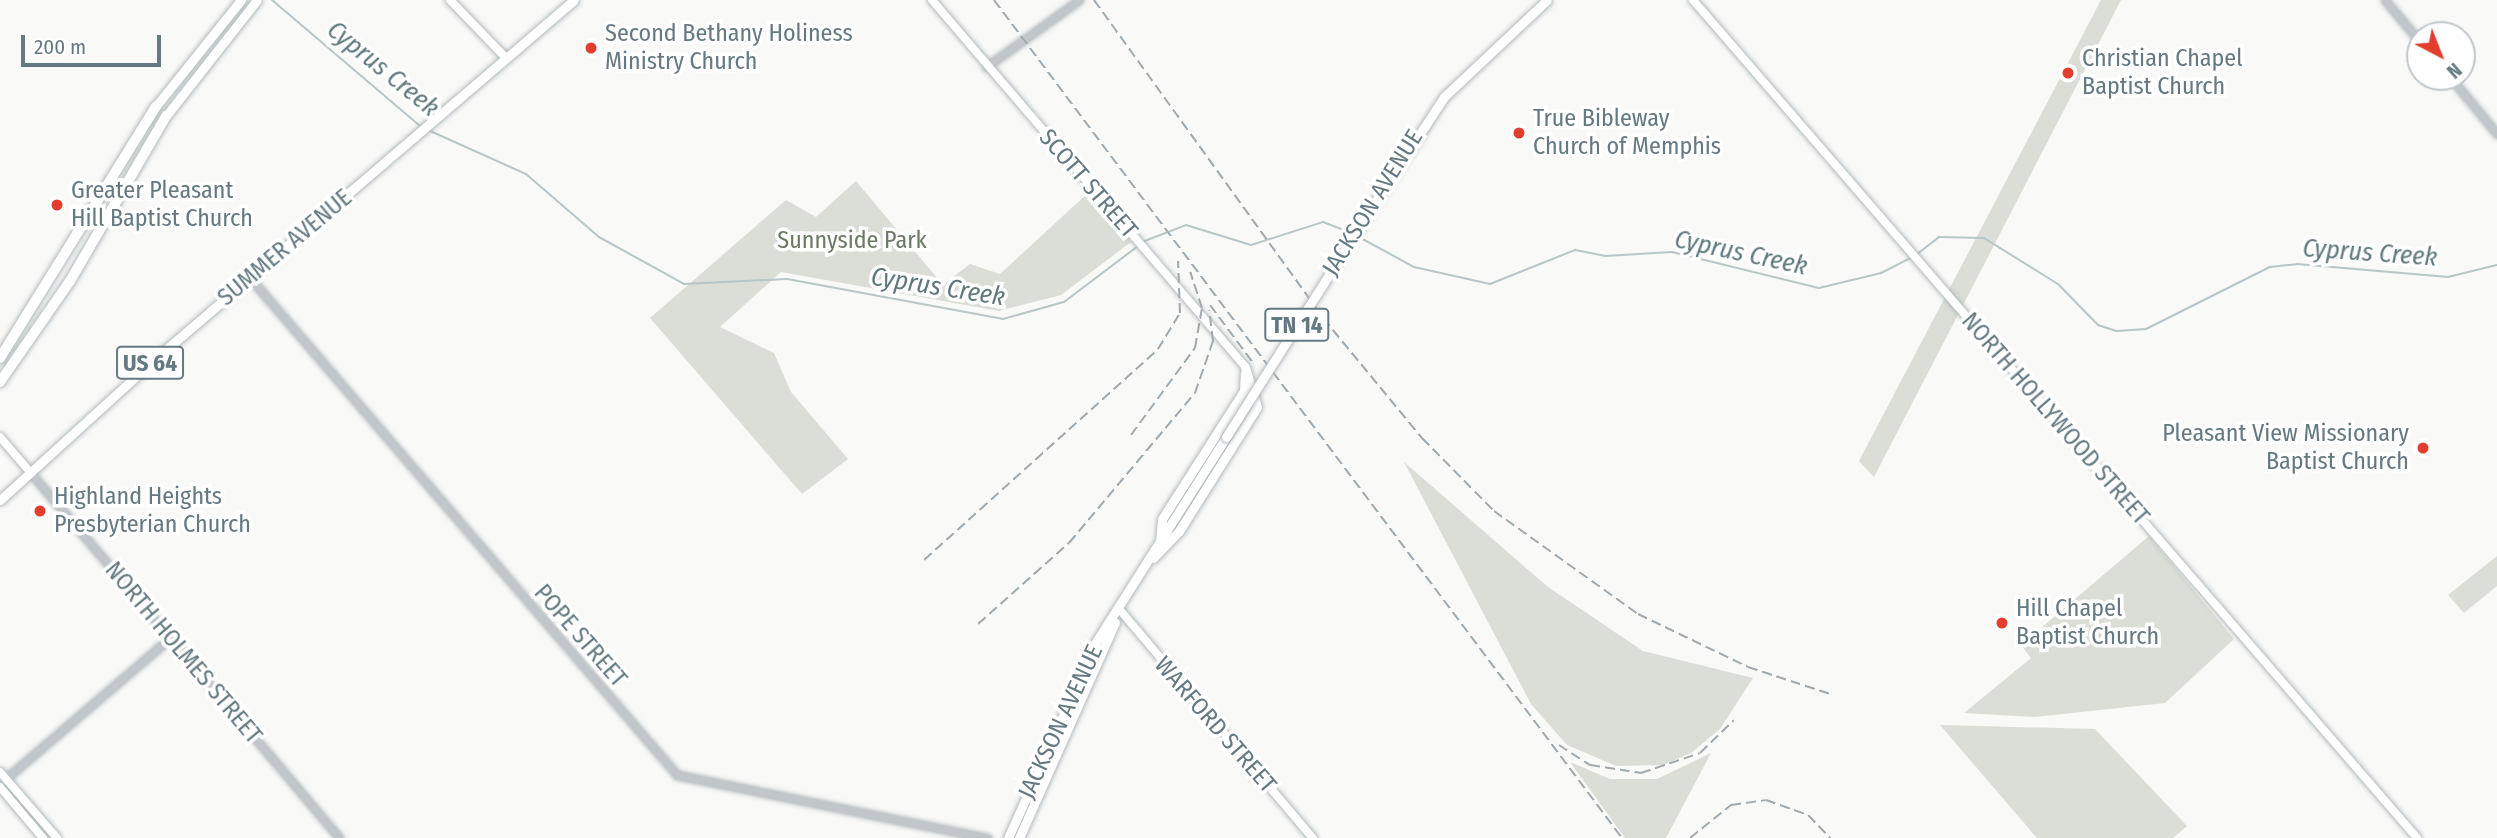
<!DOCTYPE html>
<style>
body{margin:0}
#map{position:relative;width:2497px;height:838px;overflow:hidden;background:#f9f9f7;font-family:"Fira Sans Condensed",sans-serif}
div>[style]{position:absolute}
.green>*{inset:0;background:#daded6}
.stream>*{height:2px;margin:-1px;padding:0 1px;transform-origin:1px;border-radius:1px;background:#b7c6c8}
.roads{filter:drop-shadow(0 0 2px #b2babd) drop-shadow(0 0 2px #b2babd)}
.tertiary>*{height:7px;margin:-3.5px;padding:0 3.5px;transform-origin:3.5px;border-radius:3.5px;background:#c0c6c9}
.secondary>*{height:8px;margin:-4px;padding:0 4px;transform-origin:4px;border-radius:4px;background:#fff}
.primary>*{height:9px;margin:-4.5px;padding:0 4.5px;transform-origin:4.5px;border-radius:4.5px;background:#fff}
.motorway>*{height:10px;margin:-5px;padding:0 5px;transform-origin:5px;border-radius:5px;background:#fff}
.rail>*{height:2px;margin-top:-1px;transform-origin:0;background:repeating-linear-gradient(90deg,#9fa9ad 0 10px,transparent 0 15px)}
.bridges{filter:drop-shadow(0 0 2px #b4babd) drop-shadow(0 0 2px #b4babd)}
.primary-bridge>*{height:9px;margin:-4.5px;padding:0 4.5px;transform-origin:4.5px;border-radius:4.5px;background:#fff}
.dots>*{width:19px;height:19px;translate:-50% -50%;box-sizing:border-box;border:4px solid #fff;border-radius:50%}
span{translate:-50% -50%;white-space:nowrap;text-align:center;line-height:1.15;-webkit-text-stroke:7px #fff;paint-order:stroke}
.shield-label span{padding:2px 5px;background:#fff;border:2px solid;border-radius:5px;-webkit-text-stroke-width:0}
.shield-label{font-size:23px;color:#647981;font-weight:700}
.poi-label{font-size:24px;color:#647981}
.left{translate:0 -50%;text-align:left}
.right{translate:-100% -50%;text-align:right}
.street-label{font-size:24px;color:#647981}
.park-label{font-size:24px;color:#6a7a63}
.water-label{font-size:26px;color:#5f787c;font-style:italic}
.north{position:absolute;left:2406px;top:21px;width:70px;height:70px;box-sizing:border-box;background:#fff;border:2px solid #c1c9cd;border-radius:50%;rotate:138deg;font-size:19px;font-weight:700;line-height:28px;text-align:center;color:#647981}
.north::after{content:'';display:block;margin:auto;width:24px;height:32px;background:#e33d2d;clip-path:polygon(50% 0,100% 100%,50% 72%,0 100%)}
.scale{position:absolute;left:21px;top:35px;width:140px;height:32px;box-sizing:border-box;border:4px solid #647981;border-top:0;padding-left:9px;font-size:21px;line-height:24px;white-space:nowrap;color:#647981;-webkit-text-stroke:5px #fff;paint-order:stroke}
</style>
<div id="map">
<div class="green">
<div style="clip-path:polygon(2101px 0,2121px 0,1874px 477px,1859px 461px)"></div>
<div style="clip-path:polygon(856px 181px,943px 285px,970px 264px,1000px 274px,1089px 192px,1131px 242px,1061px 295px,999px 311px,781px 272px,720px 327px,774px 353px,791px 392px,848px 459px,802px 494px,650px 318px,786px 200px,816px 217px)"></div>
<div style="clip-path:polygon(1404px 462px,1548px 587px,1643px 651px,1753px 678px,1720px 729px,1691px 753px,1663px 765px,1616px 766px,1567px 745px,1531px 704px)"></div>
<div style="clip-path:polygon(2149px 536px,2234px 639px,2165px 703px,2035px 717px,1964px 713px,2031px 658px,2021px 645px)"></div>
<div style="clip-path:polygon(2497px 556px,2497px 586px,2464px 613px,2448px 595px)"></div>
<div style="clip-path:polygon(1940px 725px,2095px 729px,2187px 826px,2173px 838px,2037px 838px)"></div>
<div style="clip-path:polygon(1711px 753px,1666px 838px,1625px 838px,1570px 762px,1610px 779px,1657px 779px)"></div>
</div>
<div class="stream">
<div style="left:272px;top:0;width:194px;rotate:40.4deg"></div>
<div style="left:428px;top:130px;width:107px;rotate:24.2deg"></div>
<div style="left:526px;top:174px;width:96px;rotate:40.8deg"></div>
<div style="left:599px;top:237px;width:97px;rotate:28.9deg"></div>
<div style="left:684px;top:284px;width:103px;rotate:-2.8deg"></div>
<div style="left:787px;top:279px;width:220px;rotate:10.5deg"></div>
<div style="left:1003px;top:319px;width:63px;rotate:-15.6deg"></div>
<div style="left:1064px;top:302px;width:93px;rotate:-37.1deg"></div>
<div style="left:1357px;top:236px;width:65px;rotate:28.5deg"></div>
<div style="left:1414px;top:267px;width:78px;rotate:12.6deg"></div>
<div style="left:1490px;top:284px;width:92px;rotate:-21.8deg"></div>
<div style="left:1575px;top:250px;width:31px;rotate:11deg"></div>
<div style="left:1605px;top:256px;width:67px;rotate:-3.4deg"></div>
<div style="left:1672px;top:252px;width:151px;rotate:13.8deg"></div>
<div style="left:1819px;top:288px;width:64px;rotate:-13.6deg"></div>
<div style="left:1881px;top:273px;width:34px;rotate:-27deg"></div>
<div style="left:1142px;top:242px;width:47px;rotate:-21.1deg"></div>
<div style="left:1186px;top:225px;width:68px;rotate:17.1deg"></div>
<div style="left:1251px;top:245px;width:76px;rotate:-17.7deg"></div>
<div style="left:1323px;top:222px;width:31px;rotate:21deg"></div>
<div style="left:1916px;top:255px;width:29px;rotate:-38deg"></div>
<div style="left:1939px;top:237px;width:45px;rotate:1.3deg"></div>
<div style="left:1984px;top:238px;width:87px;rotate:31.9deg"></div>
<div style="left:2058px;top:284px;width:57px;rotate:45.7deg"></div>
<div style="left:2098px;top:325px;width:20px;rotate:18deg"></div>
<div style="left:2117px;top:331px;width:29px;rotate:-4deg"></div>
<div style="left:2146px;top:329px;width:139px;rotate:-26.6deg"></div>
<div style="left:2270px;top:267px;width:27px;rotate:-6deg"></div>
<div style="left:2297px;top:264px;width:152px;rotate:4.9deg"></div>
<div style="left:2448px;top:277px;width:50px;rotate:-13.8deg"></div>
</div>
<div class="roads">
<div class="tertiary">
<div style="left:2385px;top:0;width:55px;rotate:50.2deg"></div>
<div style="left:986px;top:67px;width:115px;rotate:-35.8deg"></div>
<div style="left:2450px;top:77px;width:74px;rotate:50.5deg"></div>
<div style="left:250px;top:278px;width:655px;rotate:49.33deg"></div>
<div style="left:677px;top:775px;width:317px;rotate:11.5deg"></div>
<div style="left:30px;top:472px;width:479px;rotate:49.8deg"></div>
<div style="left:3px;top:781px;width:220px;rotate:-40.6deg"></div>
</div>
<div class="secondary">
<div style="left:450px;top:0;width:81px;rotate:46deg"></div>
<div style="left:932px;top:0;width:482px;rotate:49.5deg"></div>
<div style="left:1693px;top:0;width:1107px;rotate:49.17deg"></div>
<div style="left:0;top:437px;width:46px;rotate:49.4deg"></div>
<div style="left:1120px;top:610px;width:299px;rotate:49.8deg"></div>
<div style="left:0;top:772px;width:87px;rotate:49.2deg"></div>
<div style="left:0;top:787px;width:67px;rotate:49.9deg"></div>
</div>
<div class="primary">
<div style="left:156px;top:106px;width:136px;rotate:-51.3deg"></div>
<div style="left:166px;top:116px;width:147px;rotate:-51.9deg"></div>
<div style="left:1368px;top:213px;width:139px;rotate:-56.8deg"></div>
<div style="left:1444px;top:97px;width:141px;rotate:-43.3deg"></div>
<div style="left:0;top:500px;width:211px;rotate:-42.3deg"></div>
<div style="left:156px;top:358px;width:550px;rotate:-40.58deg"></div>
<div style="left:1160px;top:543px;width:24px;rotate:-85deg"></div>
<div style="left:1162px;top:519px;width:152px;rotate:-57.4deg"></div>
<div style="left:1244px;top:391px;width:18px;rotate:-87deg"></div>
<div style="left:1153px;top:558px;width:37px;rotate:-46deg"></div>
<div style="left:1179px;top:531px;width:146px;rotate:-57.8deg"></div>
<div style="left:1257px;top:407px;width:42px;rotate:-106.7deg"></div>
<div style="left:1008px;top:838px;width:215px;rotate:-65.8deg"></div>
<div style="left:1096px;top:642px;width:243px;rotate:-57.6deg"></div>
<div style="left:1019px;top:838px;width:236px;rotate:-66deg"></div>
</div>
<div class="motorway">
<div style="left:0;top:358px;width:296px;rotate:-58.2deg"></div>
<div style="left:0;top:382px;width:123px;rotate:-55.3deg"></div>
<div style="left:70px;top:281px;width:191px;rotate:-59.8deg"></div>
</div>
</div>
<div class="rail">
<div style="left:994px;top:0;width:1047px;rotate:53.15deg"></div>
<div style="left:1094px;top:0;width:392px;rotate:54.2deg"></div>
<div style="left:1323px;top:318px;width:156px;rotate:50.5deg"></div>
<div style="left:1422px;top:438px;width:103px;rotate:45.4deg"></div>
<div style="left:1494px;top:511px;width:177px;rotate:35.6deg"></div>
<div style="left:1638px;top:614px;width:122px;rotate:25.7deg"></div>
<div style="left:1748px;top:667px;width:89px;rotate:18.2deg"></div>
<div style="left:1210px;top:305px;width:74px;rotate:53.3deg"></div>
<div style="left:1131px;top:435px;width:108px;rotate:-53.7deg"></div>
<div style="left:1195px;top:348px;width:41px;rotate:-80.1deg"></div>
<div style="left:1202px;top:308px;width:38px;rotate:-108deg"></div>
<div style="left:924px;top:560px;width:315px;rotate:-42deg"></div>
<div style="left:1158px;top:349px;width:42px;rotate:-58.6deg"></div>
<div style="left:1180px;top:313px;width:52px;rotate:-92.2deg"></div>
<div style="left:978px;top:624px;width:122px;rotate:-41.7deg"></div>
<div style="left:1069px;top:543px;width:196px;rotate:-50deg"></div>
<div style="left:1195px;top:393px;width:55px;rotate:-70.9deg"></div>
<div style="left:1213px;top:341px;width:31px;rotate:-97deg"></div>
<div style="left:1559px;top:745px;width:37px;rotate:33deg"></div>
<div style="left:1590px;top:765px;width:52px;rotate:8.9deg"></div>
<div style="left:1641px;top:773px;width:62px;rotate:-18.7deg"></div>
<div style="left:1700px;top:753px;width:47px;rotate:-44.1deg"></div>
<div style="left:1690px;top:838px;width:53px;rotate:-38.8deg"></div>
<div style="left:1731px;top:805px;width:35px;rotate:-8deg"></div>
<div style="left:1766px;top:800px;width:45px;rotate:19.7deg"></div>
<div style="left:1808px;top:815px;width:32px;rotate:46deg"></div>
</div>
<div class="bridges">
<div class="primary-bridge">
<div style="left:1226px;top:437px;width:265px;rotate:-57.6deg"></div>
</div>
</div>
<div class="dots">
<div style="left:591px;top:48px;background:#e33d2d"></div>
<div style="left:2068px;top:73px;background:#e33d2d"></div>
<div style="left:1519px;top:133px;background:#e33d2d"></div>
<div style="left:57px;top:205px;background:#e33d2d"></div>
<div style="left:2423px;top:448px;background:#e33d2d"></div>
<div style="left:40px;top:511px;background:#e33d2d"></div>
<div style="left:2002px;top:623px;background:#e33d2d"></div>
</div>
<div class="shield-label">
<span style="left:1297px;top:325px">TN 14</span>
<span style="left:150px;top:363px">US 64</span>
</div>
<div class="poi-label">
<span class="left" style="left:605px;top:48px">Second Bethany Holiness<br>Ministry Church</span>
<span class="left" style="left:2082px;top:73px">Christian Chapel<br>Baptist Church</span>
<span class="left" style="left:1533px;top:133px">True Bibleway<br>Church of Memphis</span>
<span class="left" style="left:71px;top:205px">Greater Pleasant<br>Hill Baptist Church</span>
<span class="right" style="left:2409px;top:448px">Pleasant View Missionary<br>Baptist Church</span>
<span class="left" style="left:54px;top:511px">Highland Heights<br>Presbyterian Church</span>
<span class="left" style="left:2016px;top:623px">Hill Chapel<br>Baptist Church</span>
</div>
<div class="street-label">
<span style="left:1088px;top:184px;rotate:49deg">SCOTT STREET</span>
<span style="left:1373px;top:203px;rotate:-58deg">JACKSON AVENUE</span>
<span style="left:285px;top:248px;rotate:-40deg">SUMMER AVENUE</span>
<span style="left:2055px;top:419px;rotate:49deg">NORTH HOLLYWOOD STREET</span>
<span style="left:580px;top:636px;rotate:49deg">POPE STREET</span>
<span style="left:183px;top:653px;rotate:50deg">NORTH HOLMES STREET</span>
<span style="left:1061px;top:722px;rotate:-65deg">JACKSON AVENUE</span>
<span style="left:1215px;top:725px;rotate:49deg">WARFORD STREET</span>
</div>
<div class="park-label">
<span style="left:852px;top:241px">Sunnyside Park</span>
</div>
<div class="water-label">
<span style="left:383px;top:69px;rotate:39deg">Cyprus Creek</span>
<span style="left:1741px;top:253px;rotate:12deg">Cyprus Creek</span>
<span style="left:2370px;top:253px;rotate:4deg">Cyprus Creek</span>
<span style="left:938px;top:287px;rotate:9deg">Cyprus Creek</span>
</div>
<div class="north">N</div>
<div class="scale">200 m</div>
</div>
